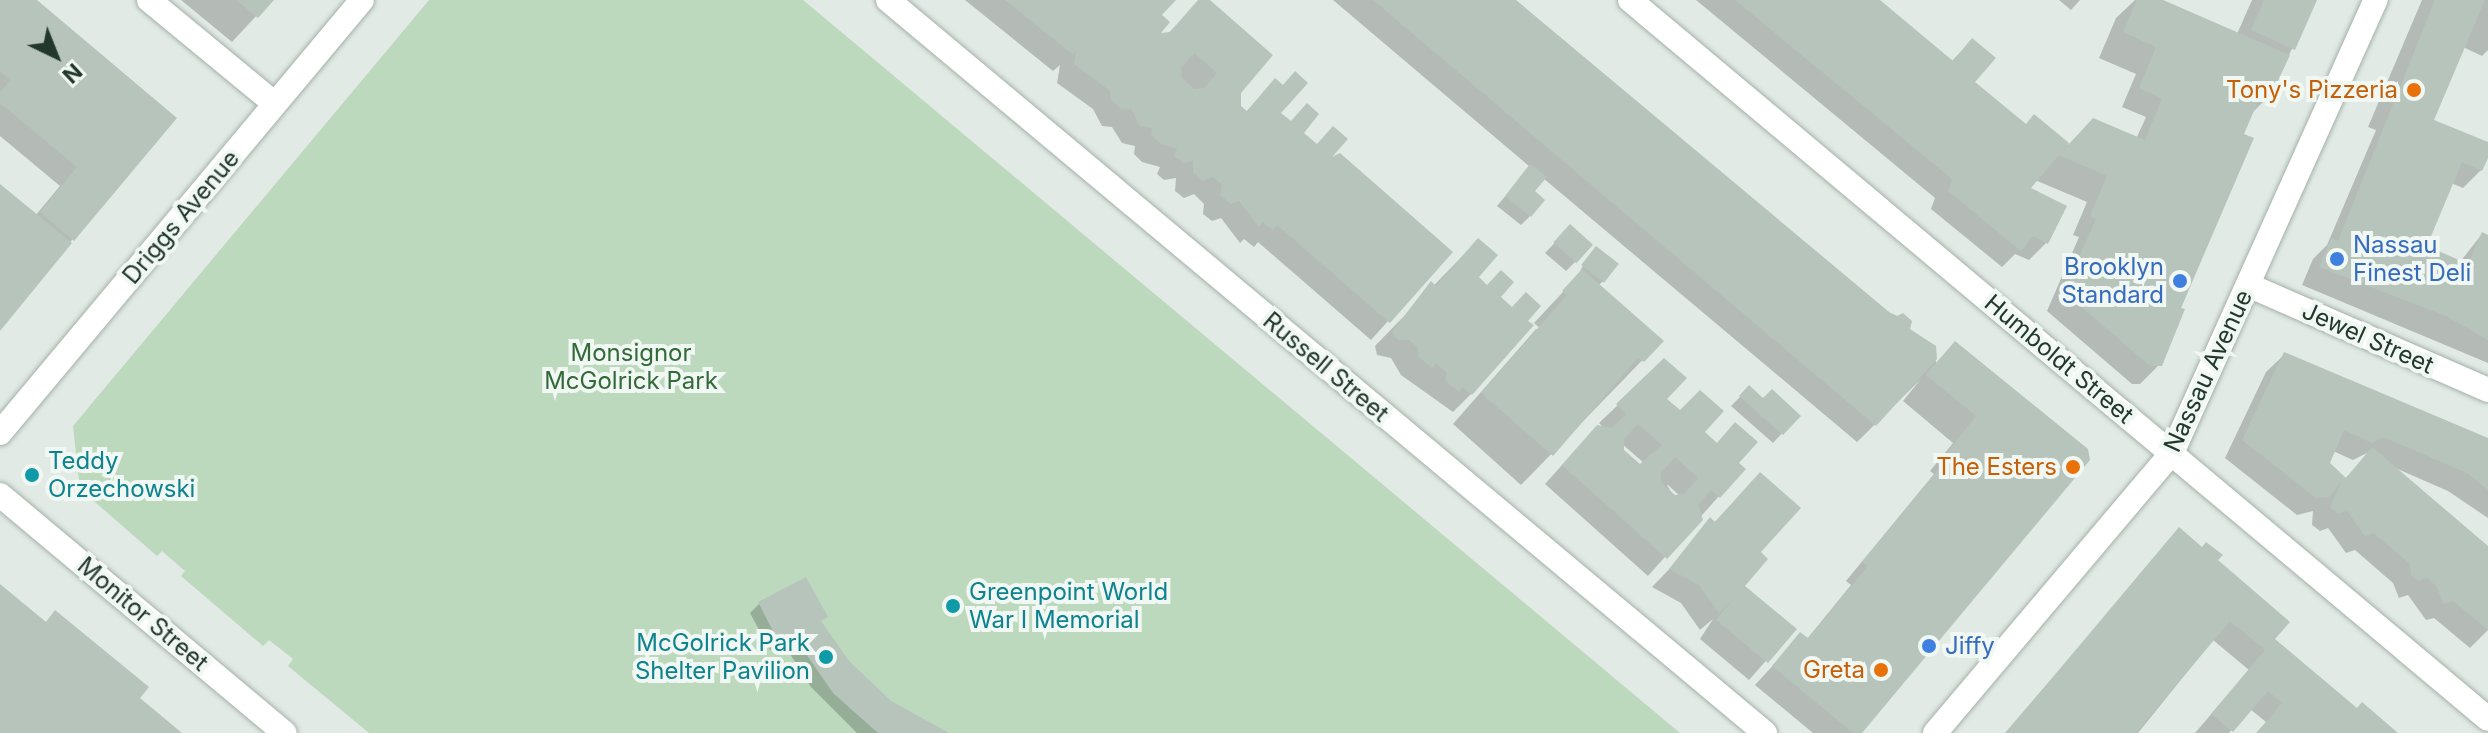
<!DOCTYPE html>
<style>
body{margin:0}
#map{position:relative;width:2488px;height:733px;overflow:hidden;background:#e1eae4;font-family:Inter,sans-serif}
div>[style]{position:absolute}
.green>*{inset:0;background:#bcd9bd}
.shadow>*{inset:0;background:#0003}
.building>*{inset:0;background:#b6c4bc;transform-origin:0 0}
.roads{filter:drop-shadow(0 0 2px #a4b1a9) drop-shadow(0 0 2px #a4b1a9)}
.minor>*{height:24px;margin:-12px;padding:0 12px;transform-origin:12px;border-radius:12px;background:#fff}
.dots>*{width:22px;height:22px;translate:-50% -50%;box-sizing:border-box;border:4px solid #f1f7f2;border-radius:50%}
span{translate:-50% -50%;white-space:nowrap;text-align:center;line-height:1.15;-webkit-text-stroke:8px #f1f7f2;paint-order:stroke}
.food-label{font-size:24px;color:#c56008}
.right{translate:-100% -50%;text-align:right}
.street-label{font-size:24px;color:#23382d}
.shop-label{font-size:24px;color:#366cbe}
.left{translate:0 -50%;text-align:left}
.park-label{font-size:24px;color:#326a3a}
.culture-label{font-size:24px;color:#0d838f}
.north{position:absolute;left:16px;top:16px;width:80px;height:80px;-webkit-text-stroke:6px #f1f7f2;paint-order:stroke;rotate:137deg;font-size:22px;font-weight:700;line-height:32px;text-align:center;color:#23382d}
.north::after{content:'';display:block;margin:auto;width:28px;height:36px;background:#23382d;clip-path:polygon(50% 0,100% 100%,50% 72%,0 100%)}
</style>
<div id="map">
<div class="green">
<div style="clip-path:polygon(429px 0,803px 0,1680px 733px,369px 733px,288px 666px,293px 659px,269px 640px,263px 646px,181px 576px,185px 571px,162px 551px,157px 556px,80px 489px,73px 426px)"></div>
</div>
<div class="shadow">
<div style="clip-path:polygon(0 0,34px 0,174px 118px,0 326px,0 187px,35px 216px,60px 186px,0 136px)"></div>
<div style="clip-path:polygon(181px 0,271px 0,232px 42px)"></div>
<div style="clip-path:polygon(965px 0,1173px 0,1159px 15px,1157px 35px,1168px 34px,1200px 0,1207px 0,1239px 92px,1239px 107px,1246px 112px,1275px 81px,1279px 113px,1324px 163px,1450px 252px,1371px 340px,1258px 242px,1254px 247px,1244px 239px,1240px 243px,1221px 218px,1212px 221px,1203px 214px,1204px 204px,1194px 194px,1184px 198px,1175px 191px,1176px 178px,1164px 180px,1157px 174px,1160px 167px,1142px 162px,1134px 154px,1135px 146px,1122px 143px,1112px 127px,1102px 126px,1093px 109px,1057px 83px,1060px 65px,1053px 71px)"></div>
<div style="clip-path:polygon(1333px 0,1513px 0,1882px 309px,1910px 322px,1908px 330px,1934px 347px,1936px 363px,1955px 343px,2086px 450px,1859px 733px,1813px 733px,1755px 685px,1801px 635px,1807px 639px,1851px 585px,1846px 581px,1934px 474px,1930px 471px,1953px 443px,1903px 401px,1920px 380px,1857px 442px,1543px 178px,1532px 192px,1530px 216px,1521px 225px,1497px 206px,1530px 167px)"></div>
<div style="clip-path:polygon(1696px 0,1877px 0,1951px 62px,1972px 40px,1973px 83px,2025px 126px,2034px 117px,2068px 145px,2093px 120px,2136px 139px,2146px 117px,2122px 107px,2136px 74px,2099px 58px,2116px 18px,2135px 0,2158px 0,2237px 34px,2252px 0,2315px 0,2270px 95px,2250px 115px,2215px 222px,2158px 366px,2140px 384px,2132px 384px,2047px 311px,2079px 237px,2073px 235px,2087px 202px,2035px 180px,2027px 189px,2047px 242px,2029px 260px,2015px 254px,2002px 267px,1931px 209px,1935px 198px)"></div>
<div style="clip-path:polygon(2059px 0,2080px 0,2071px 10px)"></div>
<div style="clip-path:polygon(2422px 0,2488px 0,2488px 50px,2482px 56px,2463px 47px,2432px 121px,2488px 145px,2488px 153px,2481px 170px,2463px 188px,2451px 183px,2424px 247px,2460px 262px,2482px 234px,2488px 237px,2488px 363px,2302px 285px,2313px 259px,2327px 245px,2376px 130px,2368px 127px)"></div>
<div style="clip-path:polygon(1570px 227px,1575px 262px,1566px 271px,1545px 253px)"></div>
<div style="clip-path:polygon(1478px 240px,1476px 278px,1512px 309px,1471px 394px,1453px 412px,1401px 375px,1391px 358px,1377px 355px,1375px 346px)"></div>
<div style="clip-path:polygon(1587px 258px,1603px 281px,1598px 286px,1661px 341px,1521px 485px,1453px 424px,1536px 329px,1542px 330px,1534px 323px,1577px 277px)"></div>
<div style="clip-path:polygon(evenodd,2285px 354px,2488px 442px,2488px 518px,2448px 491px,2393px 467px,2488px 548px,2488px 630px,2470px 648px,2434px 618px,2426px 620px,2408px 595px,2399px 598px,2393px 583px,2355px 550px,2346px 553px,2328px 528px,2320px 531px,2312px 525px,2313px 511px,2297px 515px,2225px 458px,2266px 372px,2285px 354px,2333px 451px,2353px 460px,2371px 451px,2345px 479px,2327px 464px,2333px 451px)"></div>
<div style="clip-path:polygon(evenodd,1664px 361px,1665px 399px,1702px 432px,1719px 496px,1648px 576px,1545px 484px,1579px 446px,1605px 429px,1599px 423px,1664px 361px,1622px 444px,1644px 463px,1640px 466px,1622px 451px,1622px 444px,1664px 361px,1667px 485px,1668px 485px,1680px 496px,1674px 497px,1667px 485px)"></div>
<div style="clip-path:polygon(1749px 388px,1763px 401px,1798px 416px,1773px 443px,1731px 406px)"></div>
<div style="clip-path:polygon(1760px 475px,1742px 586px,1794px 629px,1749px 680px,1700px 639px,1713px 619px,1700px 630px,1681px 603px,1652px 587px)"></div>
<div style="clip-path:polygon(2179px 530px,2216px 561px,2273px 639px,2357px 710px,2395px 733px,2256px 733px,2266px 722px,2250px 709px,2229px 733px,2195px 733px,2249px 670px,2213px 640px,2138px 733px,2005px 733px)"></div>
<div style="clip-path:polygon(759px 604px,825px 617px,820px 622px,841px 655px,898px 708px,945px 733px,857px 733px,811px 687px,783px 643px,770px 650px,750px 613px)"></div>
</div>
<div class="building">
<div style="clip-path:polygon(0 0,37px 0,177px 118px,74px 241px,40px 212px,77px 167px,0 103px,0 93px,10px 80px,0 71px)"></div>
<div style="clip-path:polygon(236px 0,274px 0,258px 18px)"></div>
<div style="clip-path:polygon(evenodd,1005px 0,1176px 0,1162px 15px,1170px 22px,1161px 33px,1170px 32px,1198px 0,1210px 0,1273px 55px,1241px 93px,1241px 106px,1247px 111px,1275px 78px,1283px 85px,1295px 71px,1308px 83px,1281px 113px,1291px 121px,1307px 103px,1319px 114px,1304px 133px,1317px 144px,1333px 126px,1348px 139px,1332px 157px,1340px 153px,1453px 252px,1390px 323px,1277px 225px,1273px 230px,1263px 222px,1259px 227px,1239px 201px,1231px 204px,1220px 195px,1222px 185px,1213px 177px,1202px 181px,1193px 172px,1193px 161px,1183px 163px,1174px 156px,1177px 149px,1161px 144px,1151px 135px,1152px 128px,1140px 126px,1131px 109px,1121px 109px,1111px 100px,1110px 91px,1074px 64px,1076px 51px,1072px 54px,1005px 0,1194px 53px,1217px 73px,1204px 88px,1194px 89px,1182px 78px,1181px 68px,1194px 53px)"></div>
<div style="clip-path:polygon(1373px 0,1516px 0,1895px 317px,1903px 313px,1912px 321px,1910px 329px,1936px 346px,1937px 359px,1876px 426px)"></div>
<div style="clip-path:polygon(1735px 0,1880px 0,1953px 61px,1972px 38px,1996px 58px,1975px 82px,2026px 124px,2034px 114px,2069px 143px,2062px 152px,2093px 118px,2145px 140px,2162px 99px,2139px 88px,2156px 47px,2123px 32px,2137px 0,2163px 0,2290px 55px,2271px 96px,2262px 92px,2244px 134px,2254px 138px,2181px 308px,2185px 309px,2162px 366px,2150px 366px,2064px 292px,2096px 219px,2090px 216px,2107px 176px,2059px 155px,2031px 188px,2067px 206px,2048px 244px,2033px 236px,2021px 251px,1948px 191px,1952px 179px)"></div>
<div style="clip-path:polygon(2264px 0,2317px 0,2295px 50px,2251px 30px)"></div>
<div style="clip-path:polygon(2435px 0,2485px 0,2434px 120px,2488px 142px,2488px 158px,2482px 171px,2462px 162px,2427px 246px,2468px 264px,2482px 232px,2488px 235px,2488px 340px,2446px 316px,2319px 267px,2331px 238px,2338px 241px)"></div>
<div style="clip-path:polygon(1530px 164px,1547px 177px,1535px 191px,1545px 200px,1531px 217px,1505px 196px)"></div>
<div style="clip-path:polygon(0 184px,72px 243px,0 331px)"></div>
<div style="left:1570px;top:224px;width:31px;height:25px;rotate:42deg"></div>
<div style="clip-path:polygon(1478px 238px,1498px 255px,1479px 277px,1487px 285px,1501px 270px,1514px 282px,1501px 297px,1512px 307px,1526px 292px,1541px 306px,1528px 321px,1534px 325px,1472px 395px,1463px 387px,1459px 392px,1445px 380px,1447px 373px,1436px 363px,1432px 368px,1419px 357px,1418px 348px,1409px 340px,1398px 340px,1392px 332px,1431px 281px,1436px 286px)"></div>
<div style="left:1596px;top:246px;width:29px;height:24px;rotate:38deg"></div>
<div style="clip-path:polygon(1582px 269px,1664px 341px,1644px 362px,1638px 358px,1553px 456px,1481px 393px,1567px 295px,1562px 291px)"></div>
<div style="clip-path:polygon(1955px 341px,2088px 449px,2090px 460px,1862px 733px,1853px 733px,1772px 666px,1800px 632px,1808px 638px,1868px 566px,1862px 562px,1951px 455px,1947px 452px,1976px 416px,1926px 375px)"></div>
<div style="clip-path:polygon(2284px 352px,2488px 438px,2488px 490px,2467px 473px,2383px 437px,2372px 443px,2344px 430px,2330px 463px,2346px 478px,2372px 447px,2488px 546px,2488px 630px,2453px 601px,2444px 604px,2436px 586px,2427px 578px,2418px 581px,2411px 575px,2410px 564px,2374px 533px,2365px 536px,2347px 511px,2338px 514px,2330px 507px,2342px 481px,2329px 497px,2316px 498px,2242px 440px)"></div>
<div style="clip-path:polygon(evenodd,1664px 358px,1687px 378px,1667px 399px,1680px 410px,1700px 390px,1724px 411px,1705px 432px,1717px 443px,1735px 422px,1758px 442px,1739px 463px,1746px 469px,1720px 498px,1711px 490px,1698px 505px,1703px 520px,1667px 559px,1562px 465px,1597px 425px,1612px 428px,1626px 414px,1616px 404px,1664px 358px,1638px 424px,1662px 445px,1640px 464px,1624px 450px,1624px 439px,1638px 424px,1664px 358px,1675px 457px,1698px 478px,1685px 493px,1675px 495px,1661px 483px,1661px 473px,1675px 457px)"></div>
<div style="clip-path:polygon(1749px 385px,1763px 398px,1772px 389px,1801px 416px,1783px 435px,1739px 396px)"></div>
<div style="clip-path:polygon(1760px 472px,1801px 508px,1761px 552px,1768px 559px,1745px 586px,1797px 629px,1768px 663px,1716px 620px,1734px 598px,1719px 613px,1699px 585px,1669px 569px,1710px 517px,1715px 522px)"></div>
<div style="clip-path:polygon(2179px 527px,2202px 547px,2206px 542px,2223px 555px,2218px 560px,2290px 622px,2275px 639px,2357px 708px,2362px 702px,2398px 733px,2257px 733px,2282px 703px,2268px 691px,2233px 732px,2211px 714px,2265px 650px,2230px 621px,2136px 733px,2006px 733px)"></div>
<div style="clip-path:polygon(806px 577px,828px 617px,821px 621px,849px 661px,891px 701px,949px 733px,878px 733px,833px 693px,793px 635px,779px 643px,758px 602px)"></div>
<div style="clip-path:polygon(0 584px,46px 622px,55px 610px,149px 687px,140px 698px,182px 733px,0 733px)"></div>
</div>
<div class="roads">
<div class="minor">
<div style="left:149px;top:0;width:163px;rotate:39.5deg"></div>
<div style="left:888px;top:0;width:1143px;rotate:39.89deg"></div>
<div style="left:1630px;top:0;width:1119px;rotate:39.96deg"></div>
<div style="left:2248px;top:285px;width:262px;rotate:23.6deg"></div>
<div style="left:0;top:433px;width:564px;rotate:-50.1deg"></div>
<div style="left:0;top:495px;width:371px;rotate:39.9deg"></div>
<div style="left:1935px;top:733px;width:367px;rotate:-49.8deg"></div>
<div style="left:2172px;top:453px;width:497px;rotate:-65.8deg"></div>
</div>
</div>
<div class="dots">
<div style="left:2414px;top:90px;background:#e8710a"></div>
<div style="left:2337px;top:259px;background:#3f7fe0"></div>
<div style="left:2180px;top:281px;background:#3f7fe0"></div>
<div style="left:2073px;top:467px;background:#e8710a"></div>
<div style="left:32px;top:475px;background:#0f9aa8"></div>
<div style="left:953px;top:606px;background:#0f9aa8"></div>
<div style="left:1929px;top:646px;background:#3f7fe0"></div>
<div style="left:826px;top:657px;background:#0f9aa8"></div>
<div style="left:1881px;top:670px;background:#e8710a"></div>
</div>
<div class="food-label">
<span class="right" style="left:2398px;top:90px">Tony's Pizzeria</span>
<span class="right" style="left:2057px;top:467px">The Esters</span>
<span class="right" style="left:1865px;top:670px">Greta</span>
</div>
<div class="street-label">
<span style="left:181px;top:217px;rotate:-50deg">Driggs Avenue</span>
<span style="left:2368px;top:338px;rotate:24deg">Jewel Street</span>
<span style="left:2059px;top:359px;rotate:40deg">Humboldt Street</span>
<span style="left:1326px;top:367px;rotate:40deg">Russell Street</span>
<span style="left:2208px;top:371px;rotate:-65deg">Nassau Avenue</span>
<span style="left:143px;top:614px;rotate:40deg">Monitor Street</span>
</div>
<div class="shop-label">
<span class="left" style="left:2353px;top:259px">Nassau<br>Finest Deli</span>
<span class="right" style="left:2164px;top:281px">Brooklyn<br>Standard</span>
<span class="left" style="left:1945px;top:646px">Jiffy</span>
</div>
<div class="park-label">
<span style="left:631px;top:367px">Monsignor<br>McGolrick Park</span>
</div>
<div class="culture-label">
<span class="left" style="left:48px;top:475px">Teddy<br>Orzechowski</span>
<span class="left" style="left:969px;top:606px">Greenpoint World<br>War I Memorial</span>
<span class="right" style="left:810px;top:657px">McGolrick Park<br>Shelter Pavilion</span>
</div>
<div class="north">N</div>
</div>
